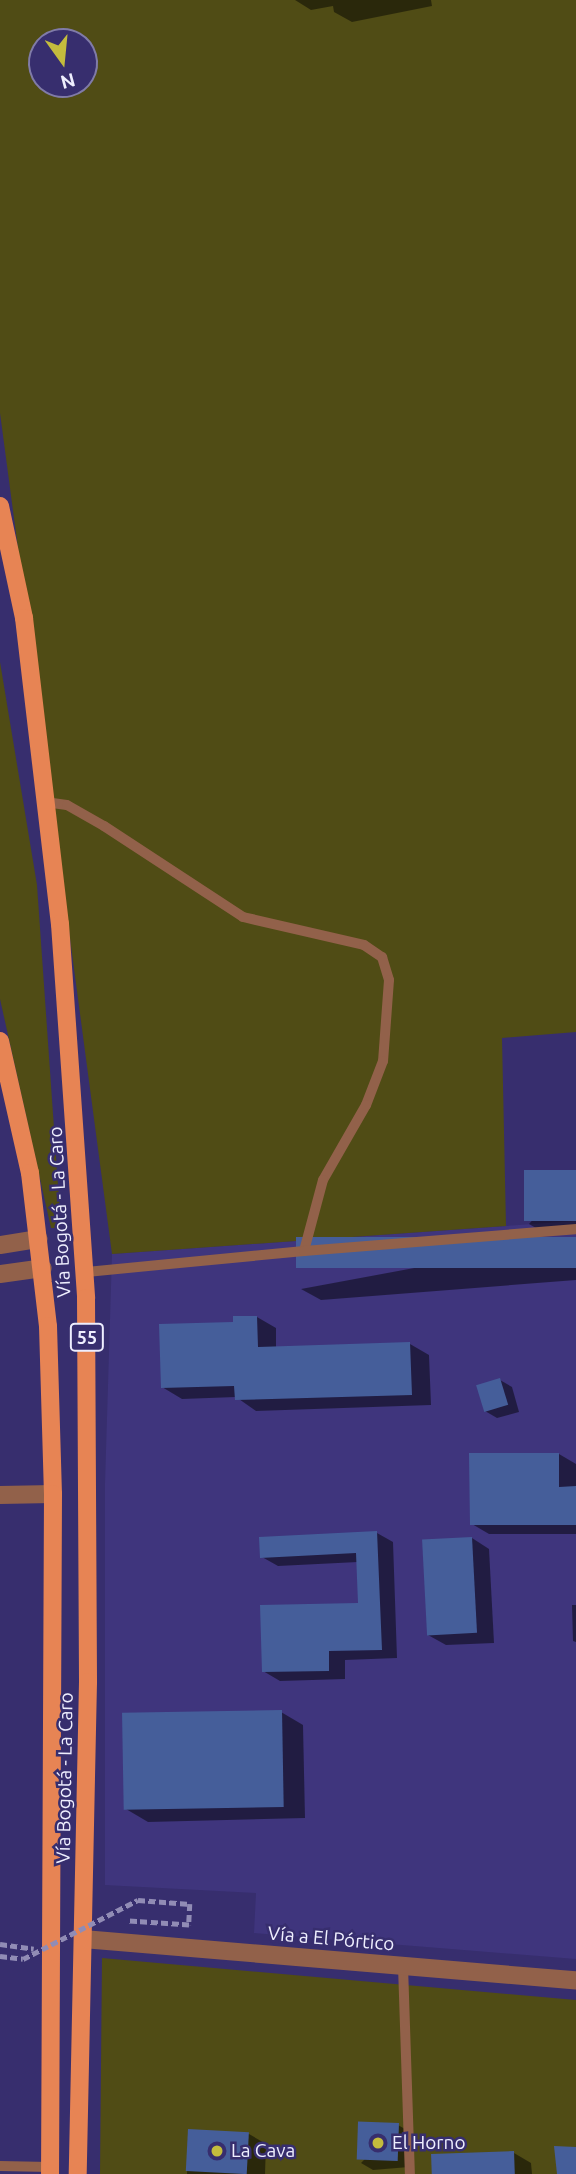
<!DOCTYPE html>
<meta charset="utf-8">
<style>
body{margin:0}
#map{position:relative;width:576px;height:2174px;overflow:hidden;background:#372e6e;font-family:Ubuntu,sans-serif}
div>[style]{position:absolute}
.built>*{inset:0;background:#3f357d}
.green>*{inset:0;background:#504c15}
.shadow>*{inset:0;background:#0007}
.building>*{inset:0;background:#455e9a;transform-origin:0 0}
.path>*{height:4.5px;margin-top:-2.25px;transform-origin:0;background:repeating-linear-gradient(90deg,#918cb5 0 7px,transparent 0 10.5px)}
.lane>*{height:10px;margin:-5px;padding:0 5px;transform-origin:5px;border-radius:5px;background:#92614a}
.street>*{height:18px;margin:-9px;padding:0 9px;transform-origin:9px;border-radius:9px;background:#92614a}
.primary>*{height:18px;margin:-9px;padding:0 9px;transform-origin:9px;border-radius:9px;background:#e78454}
.path-bridge>*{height:4.5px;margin-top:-2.25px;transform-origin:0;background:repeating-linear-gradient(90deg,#918cb5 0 7px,transparent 0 10.5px)}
.dots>*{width:19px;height:19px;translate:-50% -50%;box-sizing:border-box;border:4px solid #372e6e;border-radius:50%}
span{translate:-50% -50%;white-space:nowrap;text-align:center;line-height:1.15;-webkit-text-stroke:5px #372e6e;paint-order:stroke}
.shield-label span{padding:2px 5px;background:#372e6e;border:2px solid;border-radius:5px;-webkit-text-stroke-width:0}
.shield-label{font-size:18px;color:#eeeefe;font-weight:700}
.street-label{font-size:19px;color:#eeeefe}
.poi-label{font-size:19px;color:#eeeefe}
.left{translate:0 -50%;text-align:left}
.north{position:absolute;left:28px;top:28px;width:70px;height:70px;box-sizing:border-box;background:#372e6e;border:2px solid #807ba8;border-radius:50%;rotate:165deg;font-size:19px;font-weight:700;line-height:28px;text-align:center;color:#eeeefe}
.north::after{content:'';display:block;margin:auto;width:24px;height:32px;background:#c4bc3d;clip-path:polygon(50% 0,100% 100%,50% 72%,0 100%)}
</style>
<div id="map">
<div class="built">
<div style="clip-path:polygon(576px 1221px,576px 1959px,254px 1933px,256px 1893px,105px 1885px,105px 1484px,112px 1254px)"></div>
</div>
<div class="green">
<div style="clip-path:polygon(evenodd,0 0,576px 0,576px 1032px,502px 1038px,506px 1226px,112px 1254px,0 413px,0 0,42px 42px,84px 42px,84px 84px,42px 84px,42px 42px)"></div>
<div style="clip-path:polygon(0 662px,37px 885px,61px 1228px,51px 1228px,0 999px)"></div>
<div style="clip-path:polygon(102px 1958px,576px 2000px,576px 2174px,100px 2174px)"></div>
</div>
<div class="shadow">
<div style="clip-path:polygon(295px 0,431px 0,432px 6px,352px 22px,334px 12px,333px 6px,311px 10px)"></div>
<div style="clip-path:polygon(576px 1171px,576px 1233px,548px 1235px,529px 1224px)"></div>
<div style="clip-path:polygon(576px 1238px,576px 1280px,321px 1300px,301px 1289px)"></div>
<div style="clip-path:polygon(257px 1317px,276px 1328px,276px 1348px,410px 1344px,429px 1355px,431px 1405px,256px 1411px,236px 1397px,182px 1399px,162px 1387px,235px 1323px)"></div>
<div style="clip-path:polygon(500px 1380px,512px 1387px,519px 1412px,497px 1418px,485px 1411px)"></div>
<div style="clip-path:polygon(559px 1454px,576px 1464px,576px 1534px,489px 1534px,472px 1524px)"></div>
<div style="clip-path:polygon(377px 1533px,393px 1542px,397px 1658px,345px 1660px,345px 1679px,280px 1681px,263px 1671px,360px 1605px,358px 1562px,278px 1566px,262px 1557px)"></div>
<div style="clip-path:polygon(472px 1538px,489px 1549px,494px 1643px,446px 1645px,428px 1635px)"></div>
<div style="clip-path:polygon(572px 1605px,576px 1605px,576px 1642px,573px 1641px)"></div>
<div style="clip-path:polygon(281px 1712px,303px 1725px,305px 1818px,148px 1822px,126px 1809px)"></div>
<div style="clip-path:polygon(398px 2125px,410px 2132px,409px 2167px,373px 2170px,361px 2163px)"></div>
<div style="clip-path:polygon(189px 2130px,249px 2134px,266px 2144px,265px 2174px,187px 2174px)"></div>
<div style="clip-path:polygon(514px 2153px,531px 2163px,532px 2174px,433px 2174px)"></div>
</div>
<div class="building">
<div style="left:576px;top:1170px;width:51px;height:52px;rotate:90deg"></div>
<div style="left:576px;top:1237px;width:31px;height:280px;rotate:90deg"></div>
<div style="clip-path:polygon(233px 1316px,257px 1316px,258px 1347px,410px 1342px,412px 1395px,235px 1400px,234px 1386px,161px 1388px,159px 1324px,233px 1322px)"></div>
<div style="left:500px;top:1378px;width:28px;height:25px;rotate:73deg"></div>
<div style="clip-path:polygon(469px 1453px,559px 1453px,559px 1487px,576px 1486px,576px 1525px,470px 1525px)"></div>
<div style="clip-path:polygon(377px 1531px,382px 1650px,329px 1651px,329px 1671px,262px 1672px,260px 1605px,358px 1603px,356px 1553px,260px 1558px,259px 1537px)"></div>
<div style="left:472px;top:1537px;width:96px;height:50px;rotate:87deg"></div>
<div style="left:282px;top:1710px;width:97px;height:160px;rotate:89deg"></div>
<div style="left:399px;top:2123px;width:38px;height:41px;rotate:92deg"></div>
<div style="left:188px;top:2129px;width:61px;height:42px;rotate:3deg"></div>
<div style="clip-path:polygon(554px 2146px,576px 2147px,576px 2174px,557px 2174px)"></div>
<div style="left:514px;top:2151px;width:23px;height:83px;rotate:88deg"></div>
</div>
<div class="path">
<div style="left:0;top:1944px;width:34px;rotate:8deg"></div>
</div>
<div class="lane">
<div style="left:45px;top:802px;width:22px;rotate:8deg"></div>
<div style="left:67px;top:805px;width:43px;rotate:29.6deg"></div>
<div style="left:104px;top:826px;width:166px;rotate:33.2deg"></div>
<div style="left:243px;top:917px;width:124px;rotate:13deg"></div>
<div style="left:364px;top:945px;width:22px;rotate:34deg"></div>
<div style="left:382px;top:957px;width:24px;rotate:73deg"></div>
<div style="left:389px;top:980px;width:81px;rotate:94.2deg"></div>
<div style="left:383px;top:1061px;width:47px;rotate:111.1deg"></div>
<div style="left:366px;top:1105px;width:86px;rotate:119.8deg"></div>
<div style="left:323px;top:1180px;width:73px;rotate:105deg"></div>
<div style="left:304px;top:1251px;width:221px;rotate:174.5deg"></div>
<div style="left:304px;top:1251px;width:273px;rotate:-4.6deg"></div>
<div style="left:403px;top:1966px;width:208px;rotate:88.1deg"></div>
<div style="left:0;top:2166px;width:50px;rotate:1.1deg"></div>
</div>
<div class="street">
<div style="left:0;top:1245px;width:39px;rotate:-9deg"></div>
<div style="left:0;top:1274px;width:43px;rotate:-7.9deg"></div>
<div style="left:0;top:1495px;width:53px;rotate:-1.1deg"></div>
<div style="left:83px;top:1939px;width:495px;rotate:4.8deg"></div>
</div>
<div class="primary">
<div style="left:0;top:506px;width:115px;rotate:77.9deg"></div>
<div style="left:24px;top:618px;width:308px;rotate:83.3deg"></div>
<div style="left:60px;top:924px;width:375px;rotate:86deg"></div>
<div style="left:86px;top:1298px;width:384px;rotate:89.7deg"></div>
<div style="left:88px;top:1682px;width:492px;rotate:91.2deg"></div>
<div style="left:0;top:1041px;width:135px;rotate:77.2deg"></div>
<div style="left:30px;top:1173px;width:154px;rotate:83.3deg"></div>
<div style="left:48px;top:1326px;width:168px;rotate:88.3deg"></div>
<div style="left:53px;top:1494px;width:680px;rotate:90.25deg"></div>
</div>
<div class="path-bridge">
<div style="left:0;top:1956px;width:23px;rotate:7deg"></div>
<div style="left:23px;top:1959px;width:129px;rotate:-27.2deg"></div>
<div style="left:138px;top:1900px;width:52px;rotate:4.4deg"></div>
<div style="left:190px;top:1904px;width:21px;rotate:93deg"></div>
<div style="left:189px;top:1925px;width:60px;rotate:-176.2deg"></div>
</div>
<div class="dots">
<div style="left:378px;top:2143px;background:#c4bc3d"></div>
<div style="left:217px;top:2151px;background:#c4bc3d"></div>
</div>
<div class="shield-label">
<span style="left:87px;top:1337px">55</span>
</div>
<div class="street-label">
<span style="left:60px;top:1212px;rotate:-93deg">Vía Bogotá - La Caro</span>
<span style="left:65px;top:1778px;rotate:-89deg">Vía Bogotá - La Caro</span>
<span style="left:331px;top:1939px;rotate:5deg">Vía a El Pórtico</span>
</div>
<div class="poi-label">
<span class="left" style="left:392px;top:2143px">El Horno</span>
<span class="left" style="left:231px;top:2151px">La Cava</span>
</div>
<div class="north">N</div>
</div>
